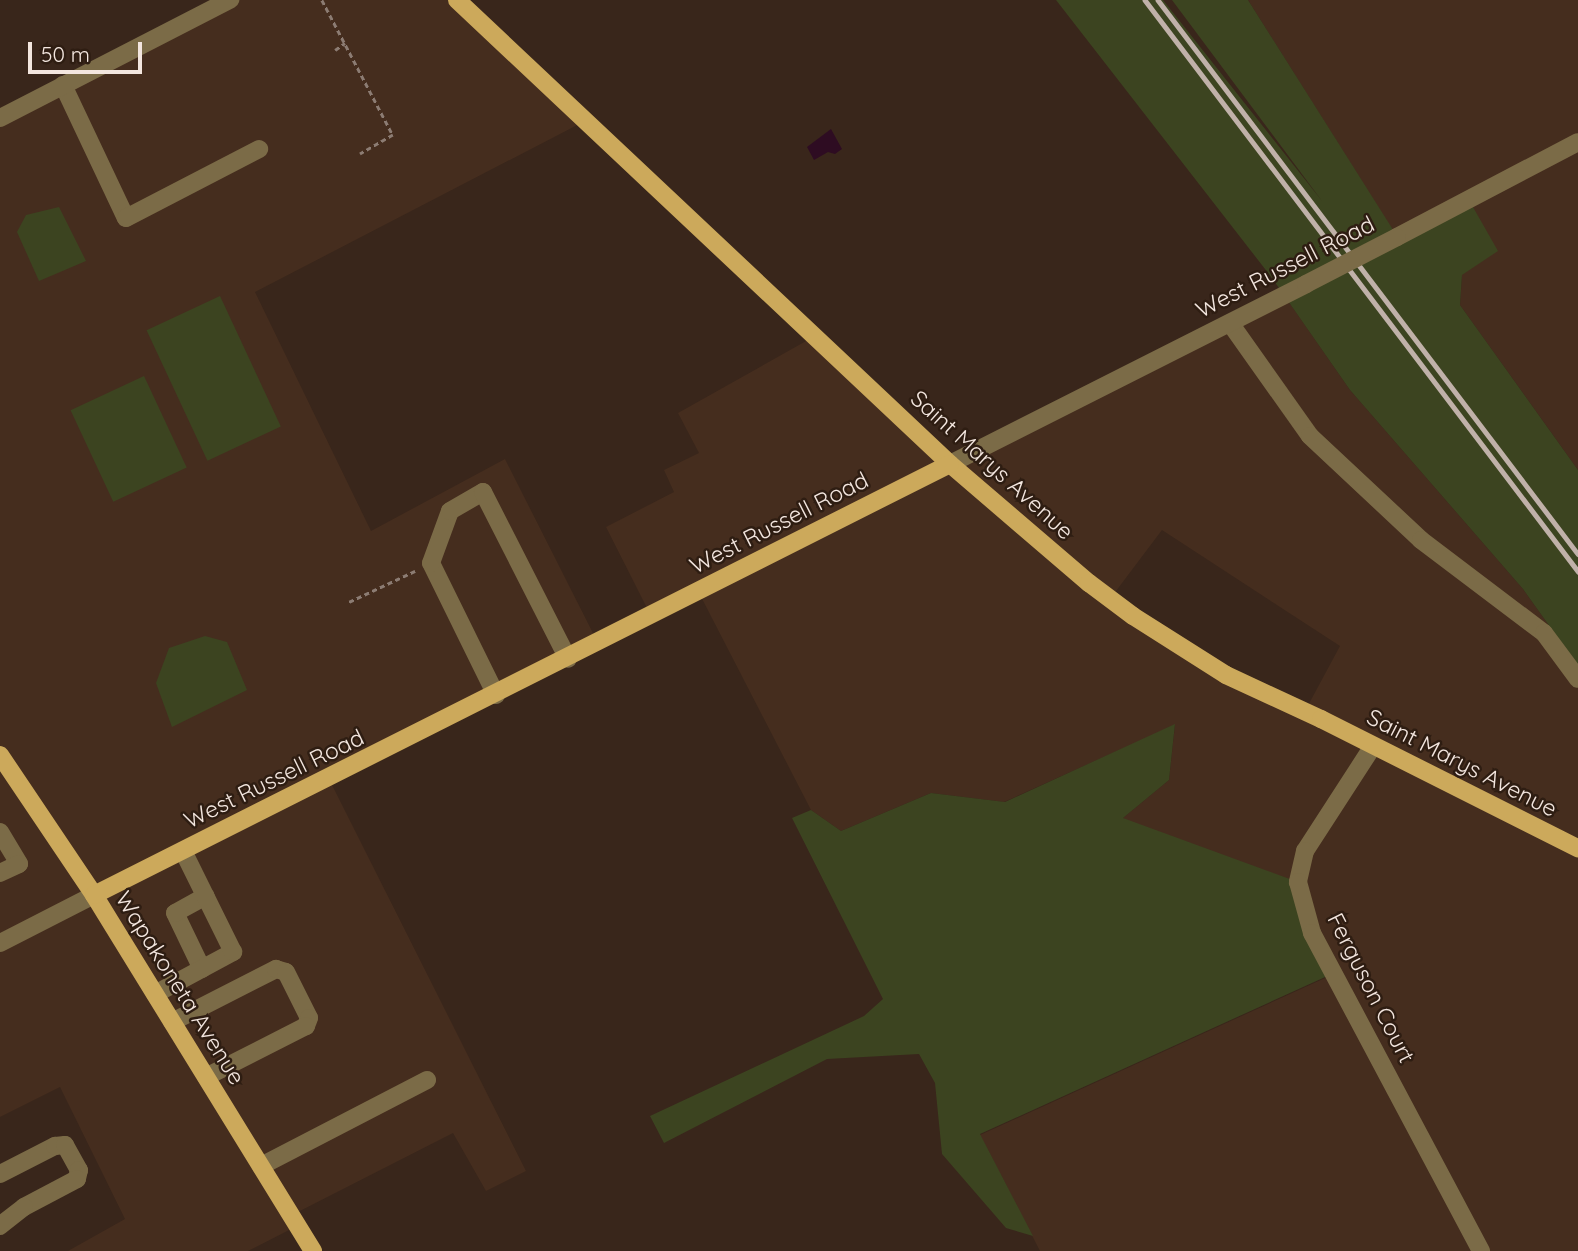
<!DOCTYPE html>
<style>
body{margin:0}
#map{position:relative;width:1578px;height:1251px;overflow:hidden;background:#39261b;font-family:Quicksand,sans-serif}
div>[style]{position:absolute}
.built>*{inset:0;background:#452d1e}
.green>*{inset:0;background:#3c4420;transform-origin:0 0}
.water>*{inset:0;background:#2e0c22}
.path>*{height:2.5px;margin-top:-1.25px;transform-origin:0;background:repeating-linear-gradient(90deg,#8c7c73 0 5px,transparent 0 8.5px)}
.minor>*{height:18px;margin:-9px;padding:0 9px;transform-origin:9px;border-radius:9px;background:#7b6b47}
.major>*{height:18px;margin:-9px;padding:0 9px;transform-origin:9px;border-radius:9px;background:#cca95b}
.rail>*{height:4.5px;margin:-2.25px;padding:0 2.25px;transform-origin:2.25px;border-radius:2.25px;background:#c0b1a9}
.minor-bridge>*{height:18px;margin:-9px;padding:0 9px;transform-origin:9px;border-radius:9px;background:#7b6b47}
span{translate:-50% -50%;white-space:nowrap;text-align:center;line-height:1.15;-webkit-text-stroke:5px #2e1d12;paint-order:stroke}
.street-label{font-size:23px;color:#f3e6df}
.scale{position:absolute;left:28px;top:42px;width:114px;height:32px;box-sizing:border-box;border:4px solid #f3e6df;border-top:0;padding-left:9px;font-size:21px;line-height:24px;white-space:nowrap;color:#f3e6df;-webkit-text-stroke:5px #2e1d12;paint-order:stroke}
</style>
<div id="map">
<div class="built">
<div style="clip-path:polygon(230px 0,456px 0,585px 121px,255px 292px,371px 531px,505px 459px,598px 643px,329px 779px,526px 1171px,486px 1191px,453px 1133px,292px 1215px,297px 1226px,248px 1251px,68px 1251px,125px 1219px,60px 1087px,0 1117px,0 118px)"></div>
<div style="clip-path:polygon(1248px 0,1578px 0,1578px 470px,1460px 305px,1462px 275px,1397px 237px)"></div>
<div style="clip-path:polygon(evenodd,1284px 295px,1350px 390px,1523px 589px,1578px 666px,1578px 1251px,1040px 1251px,980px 1135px,1334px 974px,1123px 818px,1169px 780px,1175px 725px,1004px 802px,931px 793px,841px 831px,811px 810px,698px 591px,651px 616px,606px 527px,674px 492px,664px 470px,699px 453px,678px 413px,815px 336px,950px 464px,1284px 295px,1162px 530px,1340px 646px,1305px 711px,1110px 599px,1162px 530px)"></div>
</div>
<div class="green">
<div style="clip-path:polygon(1056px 0,1163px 0,1322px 201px,1172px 0,1248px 0,1397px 236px,1469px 200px,1498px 251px,1462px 275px,1460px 305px,1578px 470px,1578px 666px,1523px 589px,1350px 390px,1272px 278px)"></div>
<div style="clip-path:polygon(59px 207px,86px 261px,39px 281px,17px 232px,26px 215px)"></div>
<div style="left:220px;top:296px;width:144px;height:81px;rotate:65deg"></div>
<div style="left:144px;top:376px;width:101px;height:81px;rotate:65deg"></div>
<div style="clip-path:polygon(205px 636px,227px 642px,247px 690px,172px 727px,156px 683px,169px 648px)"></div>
<div style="clip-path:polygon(1175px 724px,1169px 780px,1123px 818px,1298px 882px,1334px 973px,980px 1134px,1033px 1236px,1006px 1228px,942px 1154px,935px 1083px,919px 1054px,827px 1059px,664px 1143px,650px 1116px,864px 1016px,883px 999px,792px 818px,811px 810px,841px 831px,931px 793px,1005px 802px)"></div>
</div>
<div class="water">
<div style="clip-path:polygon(831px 129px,842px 149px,835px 154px,828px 152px,814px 160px,807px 147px)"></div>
</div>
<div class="path">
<div style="left:322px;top:0;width:153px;rotate:62.3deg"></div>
<div style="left:393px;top:135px;width:38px;rotate:150deg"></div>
<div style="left:335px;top:50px;width:12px;rotate:-35deg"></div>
<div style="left:349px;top:602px;width:73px;rotate:-25.2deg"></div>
</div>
<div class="minor">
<div style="left:63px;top:85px;width:147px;rotate:64.7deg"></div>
<div style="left:126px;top:218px;width:150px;rotate:-27.4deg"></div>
<div style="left:0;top:118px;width:259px;rotate:-27.2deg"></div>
<div style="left:1397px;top:237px;width:204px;rotate:-27.7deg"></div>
<div style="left:1230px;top:323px;width:138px;rotate:54.7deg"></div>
<div style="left:1310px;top:436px;width:152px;rotate:43.1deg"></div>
<div style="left:1421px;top:540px;width:154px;rotate:37.1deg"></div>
<div style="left:1544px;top:633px;width:57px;rotate:53.5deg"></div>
<div style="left:950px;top:464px;width:399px;rotate:-26.8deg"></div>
<div style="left:496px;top:695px;width:147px;rotate:-116.2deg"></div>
<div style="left:431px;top:563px;width:55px;rotate:-69.9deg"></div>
<div style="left:450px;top:511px;width:38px;rotate:-30deg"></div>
<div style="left:483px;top:492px;width:187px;rotate:63deg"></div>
<div style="left:1373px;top:746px;width:125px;rotate:122.9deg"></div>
<div style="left:1305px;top:851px;width:32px;rotate:103deg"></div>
<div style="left:1298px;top:882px;width:53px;rotate:74.6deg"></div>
<div style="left:1312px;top:933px;width:360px;rotate:62deg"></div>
<div style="left:0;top:832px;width:37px;rotate:59deg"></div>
<div style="left:19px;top:864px;width:21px;rotate:155deg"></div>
<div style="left:0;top:943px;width:106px;rotate:-27.1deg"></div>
<div style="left:202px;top:969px;width:62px;rotate:-115.7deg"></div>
<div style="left:175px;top:913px;width:35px;rotate:-29deg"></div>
<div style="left:155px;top:994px;width:89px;rotate:-28.3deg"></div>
<div style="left:233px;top:952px;width:113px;rotate:-116.3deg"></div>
<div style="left:172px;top:1022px;width:117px;rotate:-27deg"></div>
<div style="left:276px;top:969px;width:10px;rotate:17deg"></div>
<div style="left:286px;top:972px;width:51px;rotate:63.4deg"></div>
<div style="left:309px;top:1018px;width:9px;rotate:111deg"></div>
<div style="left:306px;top:1026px;width:112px;rotate:153deg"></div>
<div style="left:261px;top:1166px;width:187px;rotate:-27.4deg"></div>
<div style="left:0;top:1174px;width:62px;rotate:-27deg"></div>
<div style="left:55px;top:1146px;width:10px;rotate:-6deg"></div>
<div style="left:65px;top:1145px;width:29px;rotate:61deg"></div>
<div style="left:79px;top:1170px;width:9px;rotate:103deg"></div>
<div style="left:77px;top:1179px;width:60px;rotate:152.2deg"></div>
<div style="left:24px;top:1207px;width:31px;rotate:142deg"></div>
</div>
<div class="major">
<div style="left:457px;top:0;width:677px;rotate:43.26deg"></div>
<div style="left:950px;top:464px;width:183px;rotate:40.6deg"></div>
<div style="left:1089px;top:583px;width:55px;rotate:36.9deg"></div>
<div style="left:1133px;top:616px;width:110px;rotate:32.4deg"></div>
<div style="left:1226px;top:675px;width:105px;rotate:24.9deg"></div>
<div style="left:1321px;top:719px;width:288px;rotate:26.7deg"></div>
<div style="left:0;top:755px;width:169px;rotate:56.1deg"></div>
<div style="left:94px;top:895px;width:418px;rotate:58.4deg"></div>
<div style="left:94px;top:895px;width:958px;rotate:-26.73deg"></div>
</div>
<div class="rail">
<div style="left:1145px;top:0;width:717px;rotate:52.83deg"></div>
<div style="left:1158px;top:0;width:695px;rotate:52.83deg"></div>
</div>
<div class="minor-bridge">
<div style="left:1306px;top:284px;width:102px;rotate:-27.3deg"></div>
</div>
<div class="street-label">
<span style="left:1285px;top:267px;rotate:-27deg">West Russell Road</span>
<span style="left:992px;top:465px;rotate:42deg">Saint Marys Avenue</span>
<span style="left:779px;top:523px;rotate:-27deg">West Russell Road</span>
<span style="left:1462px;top:763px;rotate:27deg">Saint Marys Avenue</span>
<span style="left:274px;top:779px;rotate:-26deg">West Russell Road</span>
<span style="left:180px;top:988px;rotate:58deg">Wapakoneta Avenue</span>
<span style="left:1371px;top:988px;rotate:63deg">Ferguson Court</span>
</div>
<div class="scale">50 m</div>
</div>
